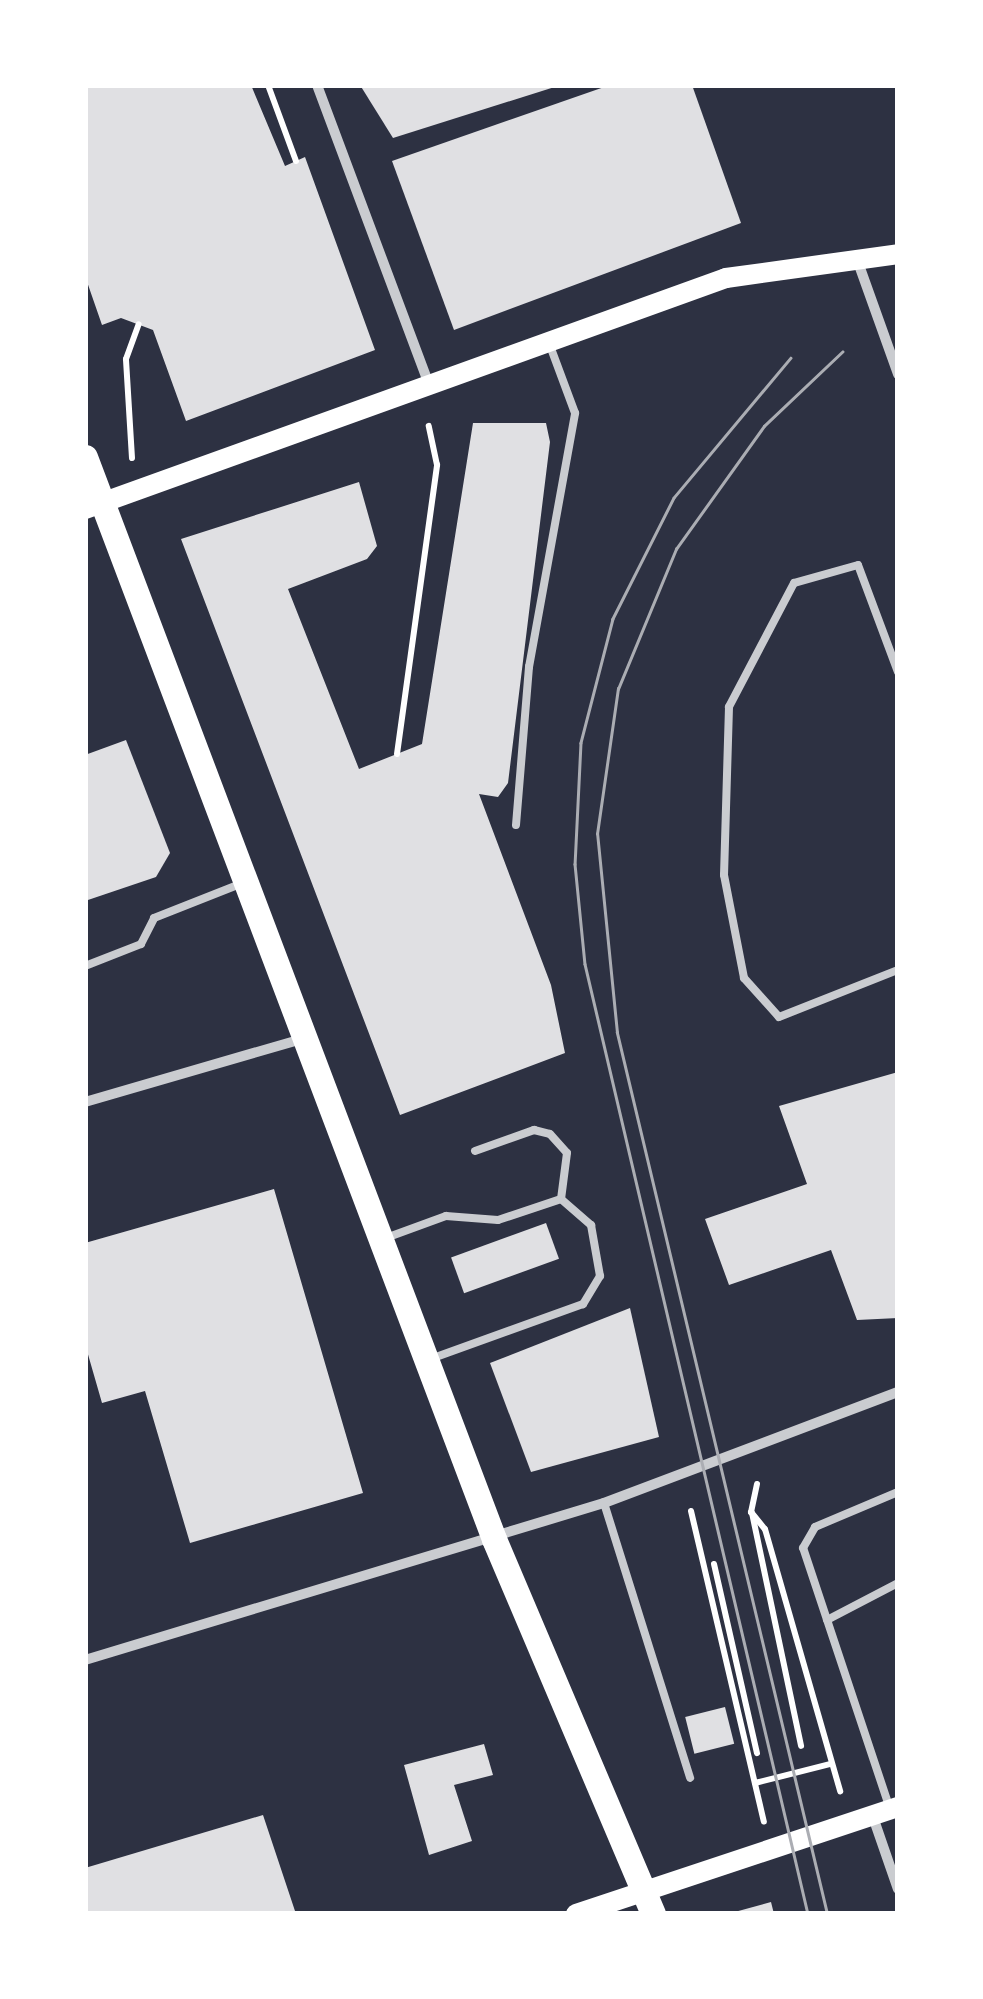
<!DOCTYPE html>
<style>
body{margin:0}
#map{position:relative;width:983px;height:1999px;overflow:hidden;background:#2d3142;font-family:"Playfair Display",serif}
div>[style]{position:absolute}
.building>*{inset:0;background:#e0e0e3;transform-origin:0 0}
.path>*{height:6px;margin:-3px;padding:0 3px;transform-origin:3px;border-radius:3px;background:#fff}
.service>*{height:8px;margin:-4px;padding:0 4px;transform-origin:4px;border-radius:4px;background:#caccd0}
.minor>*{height:10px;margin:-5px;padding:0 5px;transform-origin:5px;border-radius:5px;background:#caccd0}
.secondary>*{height:20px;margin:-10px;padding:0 10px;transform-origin:10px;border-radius:10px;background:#fff}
.primary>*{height:25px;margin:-12.5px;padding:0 12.5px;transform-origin:12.5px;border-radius:12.5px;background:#fff}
.tram>*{height:2.5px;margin:-1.25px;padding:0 1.25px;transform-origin:1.25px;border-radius:1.25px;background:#abadb3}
span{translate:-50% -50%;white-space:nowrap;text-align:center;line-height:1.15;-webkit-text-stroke:10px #fff;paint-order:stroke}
.frame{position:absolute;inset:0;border:88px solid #fff;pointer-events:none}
</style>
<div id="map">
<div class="building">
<div style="clip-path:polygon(85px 85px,251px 85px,285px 166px,305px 157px,375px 350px,186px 421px,153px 330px,121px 318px,102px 325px,85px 276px)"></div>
<div style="clip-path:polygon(360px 85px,561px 85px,393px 138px)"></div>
<div style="clip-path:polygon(610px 85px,692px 85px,741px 223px,454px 330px,392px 161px)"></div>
<div style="clip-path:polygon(473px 423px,546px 423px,550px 442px,508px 783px,498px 797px,479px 794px,551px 985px,565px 1053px,400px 1115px,181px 539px,359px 482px,377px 546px,367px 559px,288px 589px,359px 769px,422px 744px)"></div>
<div style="clip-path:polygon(126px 740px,170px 853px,156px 877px,85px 901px,85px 755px)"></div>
<div style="clip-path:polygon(898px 1072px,898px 1318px,857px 1320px,831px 1250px,729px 1285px,705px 1219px,807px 1184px,779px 1106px)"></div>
<div style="clip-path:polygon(274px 1189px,363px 1493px,190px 1543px,145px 1391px,102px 1403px,85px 1344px,85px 1243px)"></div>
<div style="left:546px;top:1223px;width:38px;height:101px;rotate:70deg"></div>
<div style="clip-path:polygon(630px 1308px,659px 1437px,531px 1472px,490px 1363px)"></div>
<div style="left:725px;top:1707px;width:38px;height:41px;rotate:76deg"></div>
<div style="clip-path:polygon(484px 1744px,493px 1775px,454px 1785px,472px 1841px,429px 1855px,404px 1765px)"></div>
<div style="clip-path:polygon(263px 1815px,296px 1914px,85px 1914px,85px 1868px)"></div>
<div style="clip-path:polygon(771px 1902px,774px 1914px,731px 1914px,731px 1913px)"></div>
</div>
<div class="path">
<div style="left:268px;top:85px;width:81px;rotate:69.8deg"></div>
<div style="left:132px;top:458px;width:99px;rotate:-93.5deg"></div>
<div style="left:126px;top:359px;width:37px;rotate:-70deg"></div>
<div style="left:397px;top:754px;width:292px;rotate:-82.1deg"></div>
<div style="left:437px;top:465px;width:40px;rotate:-102deg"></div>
<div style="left:757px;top:1484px;width:29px;rotate:102deg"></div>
<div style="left:751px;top:1512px;width:22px;rotate:51deg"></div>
<div style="left:765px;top:1529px;width:273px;rotate:74deg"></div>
<div style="left:691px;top:1511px;width:319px;rotate:76.8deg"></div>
<div style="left:752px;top:1513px;width:238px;rotate:78.1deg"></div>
<div style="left:714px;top:1564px;width:194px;rotate:77.2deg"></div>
<div style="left:755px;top:1783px;width:77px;rotate:-14.2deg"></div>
</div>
<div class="service">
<div style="left:898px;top:672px;width:114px;rotate:-110.5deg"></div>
<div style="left:858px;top:565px;width:66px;rotate:164.3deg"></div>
<div style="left:794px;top:583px;width:140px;rotate:117.7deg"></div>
<div style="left:729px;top:707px;width:168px;rotate:91.7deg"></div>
<div style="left:724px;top:875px;width:105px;rotate:79deg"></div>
<div style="left:744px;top:978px;width:52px;rotate:48.1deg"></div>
<div style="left:779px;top:1017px;width:128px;rotate:-21.6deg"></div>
<div style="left:516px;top:825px;width:159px;rotate:-85.3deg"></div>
<div style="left:529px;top:667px;width:258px;rotate:-79.7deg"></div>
<div style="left:575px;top:413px;width:75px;rotate:-110.4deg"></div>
<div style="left:85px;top:966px;width:60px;rotate:-21.4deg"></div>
<div style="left:141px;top:944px;width:29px;rotate:-63deg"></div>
<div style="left:154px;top:918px;width:96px;rotate:-21.5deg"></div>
<div style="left:475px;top:1151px;width:63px;rotate:-19.6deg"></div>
<div style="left:534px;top:1130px;width:16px;rotate:14deg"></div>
<div style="left:550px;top:1134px;width:25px;rotate:48deg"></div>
<div style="left:567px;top:1153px;width:46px;rotate:97.4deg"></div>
<div style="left:383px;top:1239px;width:67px;rotate:-20.1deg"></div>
<div style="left:446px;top:1216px;width:52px;rotate:4.4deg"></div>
<div style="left:498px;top:1220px;width:66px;rotate:-18.4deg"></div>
<div style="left:561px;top:1199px;width:40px;rotate:41deg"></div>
<div style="left:591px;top:1225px;width:52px;rotate:80deg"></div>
<div style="left:600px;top:1276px;width:33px;rotate:121deg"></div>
<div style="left:583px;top:1304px;width:163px;rotate:160.2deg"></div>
<div style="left:604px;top:1503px;width:288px;rotate:72.6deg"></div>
<div style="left:827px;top:1620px;width:80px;rotate:-27.5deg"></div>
<div style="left:889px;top:1806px;width:272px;rotate:-108.4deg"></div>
<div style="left:803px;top:1548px;width:24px;rotate:-60deg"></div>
<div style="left:815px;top:1527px;width:90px;rotate:-22.9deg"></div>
</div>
<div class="minor">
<div style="left:317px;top:85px;width:322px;rotate:69.5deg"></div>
<div style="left:859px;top:265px;width:116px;rotate:70.3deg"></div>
<div style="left:85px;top:1102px;width:226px;rotate:-16.2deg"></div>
<div style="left:85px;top:1660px;width:542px;rotate:-16.83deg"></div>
<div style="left:604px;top:1503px;width:314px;rotate:-20.7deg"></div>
<div style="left:873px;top:1817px;width:76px;rotate:70.9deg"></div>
</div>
<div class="secondary">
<div style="left:85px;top:509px;width:681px;rotate:-19.82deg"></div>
<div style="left:726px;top:278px;width:174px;rotate:-7.9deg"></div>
<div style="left:576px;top:1914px;width:339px;rotate:-18.4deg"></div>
</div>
<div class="primary">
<div style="left:85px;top:457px;width:1157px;rotate:69.29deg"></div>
<div style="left:494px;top:1539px;width:407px;rotate:67deg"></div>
</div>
<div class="tram">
<div style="left:791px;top:358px;width:182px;rotate:129.9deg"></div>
<div style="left:674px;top:498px;width:136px;rotate:116.8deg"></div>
<div style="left:613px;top:619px;width:128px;rotate:104.5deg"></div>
<div style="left:581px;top:743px;width:121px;rotate:92.8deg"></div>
<div style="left:575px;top:864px;width:100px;rotate:84.3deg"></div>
<div style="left:585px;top:964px;width:976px;rotate:76.79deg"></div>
<div style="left:827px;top:1914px;width:906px;rotate:-103.41deg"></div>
<div style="left:617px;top:1033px;width:200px;rotate:-95.7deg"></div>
<div style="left:597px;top:834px;width:147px;rotate:-81.8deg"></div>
<div style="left:618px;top:689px;width:152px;rotate:-67.5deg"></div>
<div style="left:676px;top:549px;width:151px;rotate:-54.4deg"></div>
<div style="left:764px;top:426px;width:108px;rotate:-43.5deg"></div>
</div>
<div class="frame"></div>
</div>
